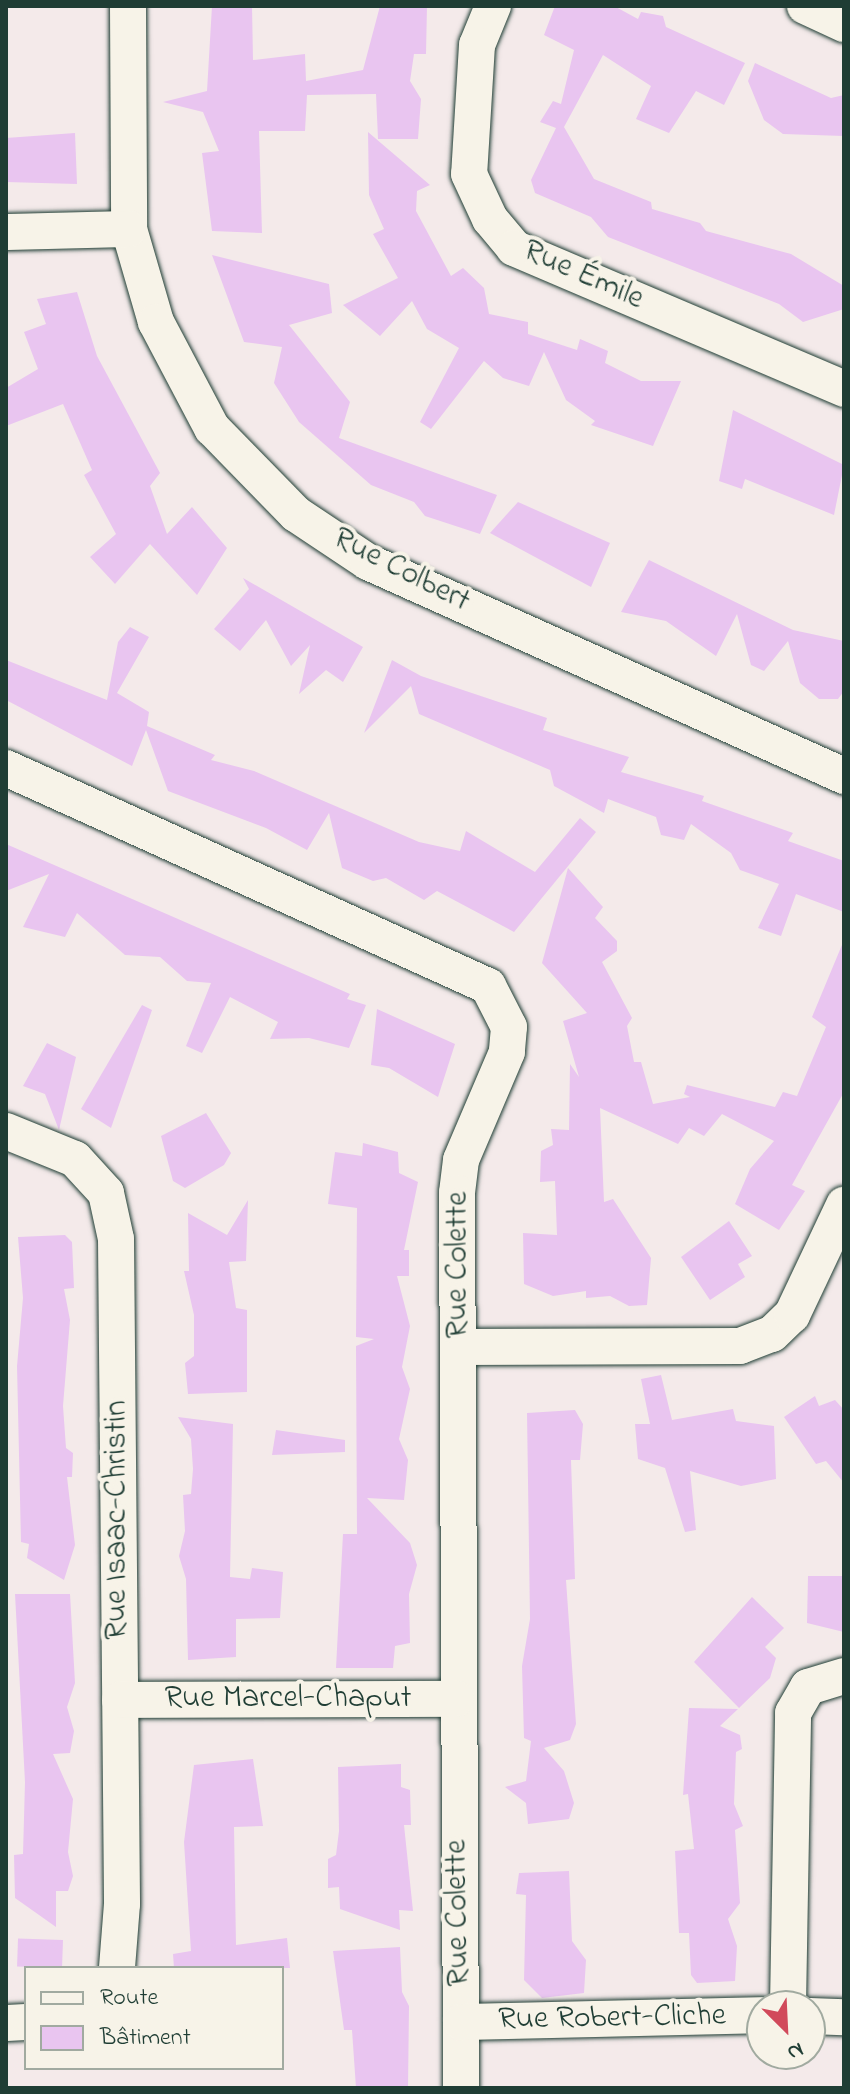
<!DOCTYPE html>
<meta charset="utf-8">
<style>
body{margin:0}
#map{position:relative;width:850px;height:2094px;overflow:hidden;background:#f4eaea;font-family:"Indie Flower",sans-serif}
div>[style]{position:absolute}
.building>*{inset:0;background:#e9c5f0;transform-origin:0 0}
.roads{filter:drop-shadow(0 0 2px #1f3d34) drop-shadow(0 0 2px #1f3d34)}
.minor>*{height:36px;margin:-18px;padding:0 18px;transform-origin:18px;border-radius:18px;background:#f7f3e8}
span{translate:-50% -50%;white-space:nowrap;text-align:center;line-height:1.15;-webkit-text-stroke:8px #f7f3e8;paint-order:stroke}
.street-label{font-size:32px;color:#1f3d34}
.frame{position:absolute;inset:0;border:8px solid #1f3d34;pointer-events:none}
.legend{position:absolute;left:24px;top:1966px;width:260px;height:104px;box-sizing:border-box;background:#f7f3e8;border:2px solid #a1aaa0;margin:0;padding:10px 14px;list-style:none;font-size:24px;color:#1f3d34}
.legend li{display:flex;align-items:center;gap:16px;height:40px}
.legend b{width:40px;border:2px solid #a1aaa0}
.north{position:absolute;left:746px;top:1990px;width:80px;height:80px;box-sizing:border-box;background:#f7f3e8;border:2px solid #a1aaa0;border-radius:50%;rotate:156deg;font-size:22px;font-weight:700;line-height:32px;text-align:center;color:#1f3d34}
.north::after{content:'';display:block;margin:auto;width:28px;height:36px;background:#d1495b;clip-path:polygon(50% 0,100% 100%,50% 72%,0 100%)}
</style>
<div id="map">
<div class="building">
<div style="clip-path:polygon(212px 6px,252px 6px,253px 60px,305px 54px,306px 81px,363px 70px,380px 6px,427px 6px,426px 54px,414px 54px,410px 81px,421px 99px,418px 139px,378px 139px,376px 94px,307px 95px,305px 131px,259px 131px,262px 233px,212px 231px,202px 153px,219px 151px,203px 112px,163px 102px,207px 91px)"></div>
<div style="clip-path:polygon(555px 6px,614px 6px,638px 19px,641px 12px,663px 16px,666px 27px,745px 63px,724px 105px,696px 91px,669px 133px,636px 119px,651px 86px,603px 55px,564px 127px,594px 179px,651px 202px,652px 209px,700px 223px,706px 231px,791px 254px,844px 286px,844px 309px,803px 322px,779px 304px,608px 237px,591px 217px,535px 193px,531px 180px,556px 128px,540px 122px,553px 101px,561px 104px,574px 50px,544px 35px)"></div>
<div style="clip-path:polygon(755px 63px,831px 98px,844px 95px,844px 136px,783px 134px,764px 120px,748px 81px)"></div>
<div style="clip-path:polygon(368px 132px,430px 185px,417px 191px,416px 211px,451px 276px,463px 268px,484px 288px,489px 314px,528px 322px,528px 334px,577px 350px,580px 339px,608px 351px,605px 363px,641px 381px,681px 381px,653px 446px,591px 425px,595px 421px,566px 400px,544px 352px,529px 386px,503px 378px,484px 361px,431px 429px,420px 422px,459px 348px,427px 329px,412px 301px,380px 336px,343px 305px,398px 278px,373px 234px,384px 229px,369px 195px)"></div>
<div style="clip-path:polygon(75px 133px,77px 184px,6px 182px,6px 138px)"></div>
<div style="clip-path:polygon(212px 255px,329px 284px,332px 313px,289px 325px,350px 402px,339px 438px,497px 495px,480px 534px,425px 516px,414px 502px,371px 485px,299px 422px,274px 383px,282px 347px,244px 342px)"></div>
<div style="clip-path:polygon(77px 292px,97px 356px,160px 473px,150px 486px,167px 534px,192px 507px,227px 548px,197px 595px,150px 544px,115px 584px,90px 557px,116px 534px,84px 475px,92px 470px,63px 404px,6px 426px,6px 388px,38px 369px,24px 332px,46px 324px,37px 299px)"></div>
<div style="clip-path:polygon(733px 410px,844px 465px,834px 515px,745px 479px,742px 489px,719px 481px)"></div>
<div style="clip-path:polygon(518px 502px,610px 543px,591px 587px,490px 533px)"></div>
<div style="clip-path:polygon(649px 560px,793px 630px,844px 641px,844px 691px,838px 699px,819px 699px,800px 683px,788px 641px,764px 671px,751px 665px,737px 614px,716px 656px,666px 621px,621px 612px)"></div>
<div style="clip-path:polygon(243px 578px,363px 647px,343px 682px,326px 670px,299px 694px,310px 645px,291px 666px,266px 620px,240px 651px,214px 629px,249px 589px)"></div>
<div style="clip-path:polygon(130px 627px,149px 637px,117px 693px,149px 712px,147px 726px,215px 755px,211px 760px,254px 771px,419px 842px,460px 851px,466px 831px,535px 872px,580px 818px,596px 832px,514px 932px,437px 891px,424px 900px,386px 878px,373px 881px,342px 868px,329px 813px,307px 850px,266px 828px,168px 791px,146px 730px,132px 766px,6px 700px,6px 660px,107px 700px,118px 642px)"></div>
<div style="clip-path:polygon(392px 660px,421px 676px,547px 718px,543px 730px,629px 757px,621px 772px,704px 796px,702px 801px,793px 833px,788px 841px,844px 861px,844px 912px,796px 894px,781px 936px,758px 928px,779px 884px,740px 870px,731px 853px,691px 824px,684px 840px,661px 835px,656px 817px,608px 799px,604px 813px,554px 786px,550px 770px,419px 714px,411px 686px,364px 733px)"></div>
<div style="clip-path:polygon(6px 844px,350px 994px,347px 999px,366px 1005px,349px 1048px,309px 1038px,270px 1039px,278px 1022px,230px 997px,202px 1053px,186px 1046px,211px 983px,187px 981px,160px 957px,125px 955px,77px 913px,65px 937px,23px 927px,49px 874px,6px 891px)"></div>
<div style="clip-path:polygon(568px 868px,603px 907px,595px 918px,617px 941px,617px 951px,602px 962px,632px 1018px,627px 1026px,634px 1062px,641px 1062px,653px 1104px,690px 1097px,684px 1094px,687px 1085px,775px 1107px,783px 1092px,797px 1096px,826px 1027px,812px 1017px,844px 940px,844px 1092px,792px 1185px,805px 1191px,779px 1230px,735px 1204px,750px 1169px,774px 1141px,722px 1114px,704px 1136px,689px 1128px,678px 1144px,600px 1108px,604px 1202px,613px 1199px,651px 1258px,647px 1305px,629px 1306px,610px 1296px,586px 1298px,586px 1291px,553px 1296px,524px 1284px,523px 1233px,557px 1235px,555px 1181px,540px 1182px,541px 1151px,553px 1145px,551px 1129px,569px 1130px,570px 1064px,579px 1077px,563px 1021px,587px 1013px,542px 963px)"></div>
<div style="clip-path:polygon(142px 1005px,152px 1010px,111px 1128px,81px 1109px)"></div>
<div style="clip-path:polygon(377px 1009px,455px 1044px,438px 1097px,389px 1068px,371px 1065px)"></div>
<div style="clip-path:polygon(47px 1043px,76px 1057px,59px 1130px,45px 1094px,23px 1086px)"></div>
<div style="clip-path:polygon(206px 1113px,231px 1153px,224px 1165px,185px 1188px,173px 1181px,161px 1136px)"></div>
<div style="clip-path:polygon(363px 1143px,398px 1152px,399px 1173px,418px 1182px,404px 1250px,409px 1250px,409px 1276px,397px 1276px,410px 1326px,402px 1367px,410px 1389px,399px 1439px,408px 1460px,404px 1500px,367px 1498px,410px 1543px,417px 1565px,409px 1594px,410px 1643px,395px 1646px,393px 1668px,336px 1668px,343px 1534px,357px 1534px,356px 1346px,374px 1339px,356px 1337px,357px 1208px,328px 1204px,335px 1152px,362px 1156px)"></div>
<div style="clip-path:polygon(248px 1200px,246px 1261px,229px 1262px,236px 1308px,247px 1310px,247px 1392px,188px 1394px,185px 1363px,194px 1356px,194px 1315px,184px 1271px,189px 1271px,188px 1213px,227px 1235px)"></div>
<div style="clip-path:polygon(729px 1221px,752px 1256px,738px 1264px,745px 1277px,710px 1300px,681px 1257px)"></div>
<div style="clip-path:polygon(65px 1235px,72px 1242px,74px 1288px,64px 1289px,70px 1320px,63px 1406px,66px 1448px,73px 1453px,72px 1477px,67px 1477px,75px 1545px,64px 1580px,27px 1558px,29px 1544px,21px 1542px,17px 1366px,23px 1298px,18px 1237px)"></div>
<div style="clip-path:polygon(661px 1375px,672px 1420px,733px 1409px,736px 1421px,774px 1426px,776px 1479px,741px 1486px,690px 1471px,696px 1530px,685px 1532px,665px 1468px,638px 1459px,635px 1424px,650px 1424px,641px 1379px)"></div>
<div style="clip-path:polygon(815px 1396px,819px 1406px,835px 1400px,844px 1410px,844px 1483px,826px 1461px,816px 1464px,784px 1417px)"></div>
<div style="clip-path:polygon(575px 1410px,583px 1424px,580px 1460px,571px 1460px,575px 1579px,566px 1580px,576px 1724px,570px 1740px,544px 1748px,564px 1771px,574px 1803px,569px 1819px,528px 1824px,526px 1803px,505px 1787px,526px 1781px,531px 1741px,524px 1738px,522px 1666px,530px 1619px,527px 1413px)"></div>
<div style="clip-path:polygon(178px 1417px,233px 1424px,230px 1577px,250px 1579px,252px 1568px,283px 1572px,280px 1618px,236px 1619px,236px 1657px,188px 1660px,186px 1579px,179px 1556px,185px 1531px,183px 1495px,191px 1494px,193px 1469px,191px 1439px)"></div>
<div style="clip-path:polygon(276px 1430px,345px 1440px,345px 1452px,272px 1455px)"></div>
<div style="clip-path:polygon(808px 1576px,844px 1576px,844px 1632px,807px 1623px)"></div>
<div style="clip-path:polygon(15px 1594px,70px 1594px,75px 1683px,67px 1707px,74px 1731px,70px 1753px,53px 1754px,73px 1799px,68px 1852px,73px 1876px,68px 1891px,56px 1891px,56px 1927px,15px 1898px,14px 1855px,23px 1854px,25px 1782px)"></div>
<div style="clip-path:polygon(752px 1597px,784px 1628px,765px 1647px,776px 1658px,770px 1678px,739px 1708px,694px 1662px)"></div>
<div style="clip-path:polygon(689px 1708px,738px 1709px,720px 1726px,740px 1735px,742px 1749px,736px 1752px,734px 1804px,743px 1826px,735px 1830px,740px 1903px,728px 1919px,737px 1946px,735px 1981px,697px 1983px,691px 1975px,689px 1933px,679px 1933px,675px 1851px,694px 1849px,688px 1794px,683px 1795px)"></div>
<div style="clip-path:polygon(253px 1759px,263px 1826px,234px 1827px,236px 1945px,287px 1938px,290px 1968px,174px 1968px,173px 1954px,191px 1951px,184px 1842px,194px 1765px)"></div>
<div style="clip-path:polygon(401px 1764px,401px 1787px,410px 1790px,411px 1825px,404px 1825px,413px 1911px,399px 1910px,400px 1930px,340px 1909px,339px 1887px,328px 1888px,328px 1859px,336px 1855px,339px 1831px,338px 1767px)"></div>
<div style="clip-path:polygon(569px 1871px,572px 1941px,586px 1960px,584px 1993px,542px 1998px,524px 1980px,526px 1895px,516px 1894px,519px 1873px)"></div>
<div style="left:63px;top:1940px;width:28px;height:45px;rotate:92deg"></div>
<div style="clip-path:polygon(400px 1947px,402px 1992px,409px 2006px,408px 2088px,356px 2088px,352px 2030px,344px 2030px,333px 1951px)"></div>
</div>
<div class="roads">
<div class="minor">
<div style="left:128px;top:6px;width:223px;rotate:89.7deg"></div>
<div style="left:129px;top:229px;width:97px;rotate:73.8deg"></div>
<div style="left:156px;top:322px;width:120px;rotate:62.2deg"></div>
<div style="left:212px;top:428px;width:120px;rotate:45.7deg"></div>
<div style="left:296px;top:514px;width:87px;rotate:33.7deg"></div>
<div style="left:368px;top:562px;width:522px;rotate:24.21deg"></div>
<div style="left:493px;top:6px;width:42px;rotate:112.3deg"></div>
<div style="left:477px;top:45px;width:129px;rotate:93.5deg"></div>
<div style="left:469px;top:174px;width:50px;rotate:65deg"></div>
<div style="left:490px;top:219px;width:38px;rotate:50deg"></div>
<div style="left:514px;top:248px;width:359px;rotate:23.1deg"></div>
<div style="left:805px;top:6px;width:43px;rotate:24.8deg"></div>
<div style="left:6px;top:232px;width:123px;rotate:-1.4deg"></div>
<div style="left:6px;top:768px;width:529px;rotate:24.34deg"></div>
<div style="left:488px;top:986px;width:46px;rotate:62.9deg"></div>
<div style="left:509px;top:1027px;width:25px;rotate:95deg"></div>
<div style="left:507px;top:1052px;width:117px;rotate:113.1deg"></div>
<div style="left:461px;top:1160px;width:33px;rotate:97deg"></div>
<div style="left:457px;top:1193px;width:895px;rotate:89.74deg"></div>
<div style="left:6px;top:1131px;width:74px;rotate:22.1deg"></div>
<div style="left:75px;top:1159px;width:46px;rotate:47.6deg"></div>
<div style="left:106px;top:1193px;width:47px;rotate:77.7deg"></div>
<div style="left:116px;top:1239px;width:665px;rotate:89.48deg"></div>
<div style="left:122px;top:1904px;width:64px;rotate:94.5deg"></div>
<div style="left:459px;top:1347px;width:281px;rotate:-0.2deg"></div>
<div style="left:740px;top:1346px;width:34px;rotate:-21deg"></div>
<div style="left:772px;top:1334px;width:28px;rotate:-44deg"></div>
<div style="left:792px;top:1315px;width:122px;rotate:-64.7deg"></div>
<div style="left:120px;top:1700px;width:336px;rotate:-0.2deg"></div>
<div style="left:788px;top:2006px;width:293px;rotate:-89deg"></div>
<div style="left:793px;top:1713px;width:30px;rotate:-60deg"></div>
<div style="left:808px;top:1687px;width:38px;rotate:-17deg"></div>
<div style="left:810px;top:2016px;width:34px;rotate:2deg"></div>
<div style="left:461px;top:2022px;width:301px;rotate:-1.3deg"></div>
<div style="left:6px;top:2023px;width:20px;rotate:-3deg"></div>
</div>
</div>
<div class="street-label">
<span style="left:583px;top:276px;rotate:24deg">Rue Émile</span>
<span style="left:401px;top:571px;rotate:27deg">Rue Colbert</span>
<span style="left:459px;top:1265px;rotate:-90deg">Rue Colette</span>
<span style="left:118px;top:1520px;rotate:-90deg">Rue Isaac-Christin</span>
<span style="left:288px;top:1699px">Rue Marcel-Chaput</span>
<span style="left:459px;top:1913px;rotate:-91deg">Rue Colette</span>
<span style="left:612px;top:2019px;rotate:-1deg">Rue Robert-Cliche</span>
</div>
<div class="frame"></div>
<ul class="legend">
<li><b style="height:10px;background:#f7f3e8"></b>Route</li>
<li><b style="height:22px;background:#e9c5f0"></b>Bâtiment</li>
</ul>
<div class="north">N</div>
</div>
